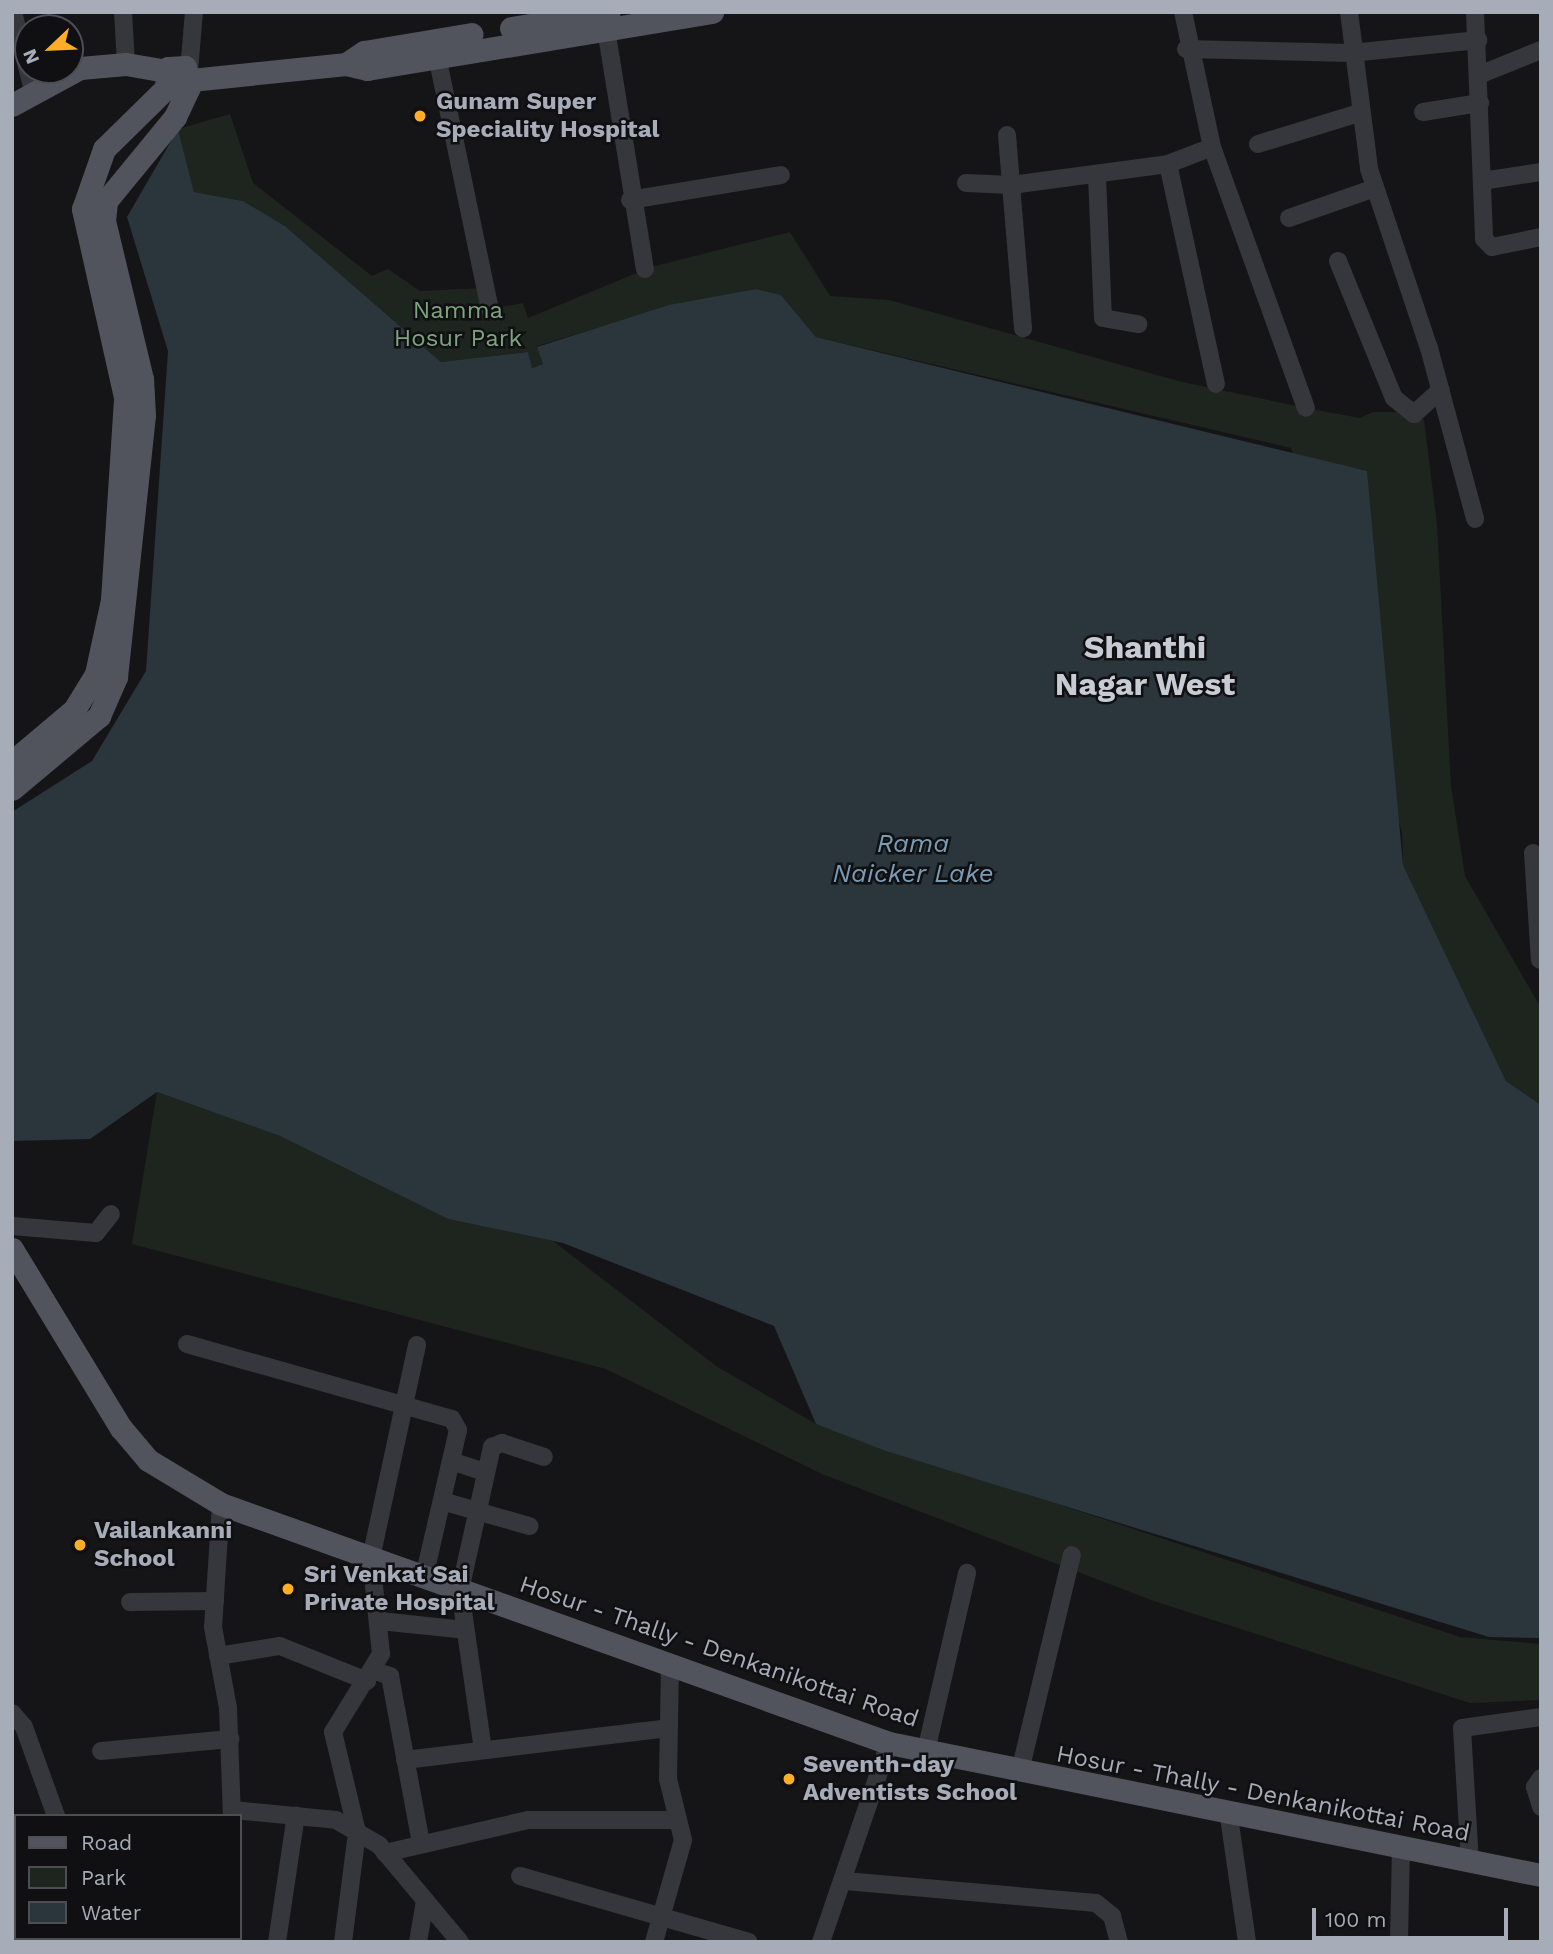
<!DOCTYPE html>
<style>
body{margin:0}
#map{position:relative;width:1553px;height:1954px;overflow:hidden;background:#151517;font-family:"Work Sans",sans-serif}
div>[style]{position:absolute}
.green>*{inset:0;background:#1d251e}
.water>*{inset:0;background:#2a353c}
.minor>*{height:18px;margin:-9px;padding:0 9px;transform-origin:9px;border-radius:9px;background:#36373c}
.major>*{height:23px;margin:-11.5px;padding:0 11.5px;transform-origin:11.5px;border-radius:11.5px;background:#51545c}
.dots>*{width:19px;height:19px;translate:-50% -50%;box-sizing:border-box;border:4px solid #101012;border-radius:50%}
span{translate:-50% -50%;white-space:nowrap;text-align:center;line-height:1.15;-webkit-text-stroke:5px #101012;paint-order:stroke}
.poi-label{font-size:24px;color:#a6acb8;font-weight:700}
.left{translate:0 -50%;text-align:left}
.park-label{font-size:24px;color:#7ca47d}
.street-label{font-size:24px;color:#a6acb8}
.water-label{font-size:26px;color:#7a9cb6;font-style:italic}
.district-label{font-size:32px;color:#c7cbd4;font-weight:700}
.frame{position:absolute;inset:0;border:14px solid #a6acb8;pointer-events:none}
.legend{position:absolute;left:14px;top:1814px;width:228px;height:126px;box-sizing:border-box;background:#101012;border:2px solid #4c4e54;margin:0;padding:9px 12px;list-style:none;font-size:21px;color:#a6acb8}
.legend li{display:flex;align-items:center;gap:14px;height:35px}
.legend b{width:35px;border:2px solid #4c4e54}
.north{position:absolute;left:14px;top:14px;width:70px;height:70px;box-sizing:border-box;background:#101012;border:2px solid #4c4e54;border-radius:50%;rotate:247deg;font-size:19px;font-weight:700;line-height:28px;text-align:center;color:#a6acb8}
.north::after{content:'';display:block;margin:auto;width:24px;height:32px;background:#feae26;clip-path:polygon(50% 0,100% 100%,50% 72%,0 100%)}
.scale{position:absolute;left:1312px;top:1908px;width:196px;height:32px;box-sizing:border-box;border:4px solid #a6acb8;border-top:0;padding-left:9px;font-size:21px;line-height:24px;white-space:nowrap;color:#a6acb8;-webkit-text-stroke:5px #101012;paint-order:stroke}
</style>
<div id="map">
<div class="green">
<div style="clip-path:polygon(230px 114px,253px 183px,372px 276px,388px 269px,420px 291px,485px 288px,490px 309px,523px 303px,528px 318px,651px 267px,790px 232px,830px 296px,889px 300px,1182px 382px,1306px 408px,1360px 418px,1373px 412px,1411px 412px,1424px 420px,1437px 524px,1451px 786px,1465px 876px,1541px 1008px,1541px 1105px,1506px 1081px,1403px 865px,1402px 832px,1291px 448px,816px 337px,781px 295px,756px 289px,669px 306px,537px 346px,543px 364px,531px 368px,528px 352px,441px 362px,285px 226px,243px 201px,194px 192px,178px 129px)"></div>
<div style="clip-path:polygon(157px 1092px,280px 1136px,448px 1219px,553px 1241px,716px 1366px,816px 1424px,1460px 1637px,1541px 1644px,1541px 1700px,1470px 1703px,1154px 1601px,822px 1474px,606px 1369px,132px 1244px)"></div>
</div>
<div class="water">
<div style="clip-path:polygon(178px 129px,194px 192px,243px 201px,285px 226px,441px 362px,528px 352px,532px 368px,543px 364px,537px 347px,669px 305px,756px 289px,781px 295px,816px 337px,1367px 471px,1403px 865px,1506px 1081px,1541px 1105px,1541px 1638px,1489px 1637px,886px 1451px,816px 1424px,774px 1326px,563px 1243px,448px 1219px,280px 1136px,157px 1092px,90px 1139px,12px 1141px,12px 812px,92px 761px,146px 671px,168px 351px,127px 217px)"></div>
</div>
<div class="minor">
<div style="left:13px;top:12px;width:81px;rotate:75.6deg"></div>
<div style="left:123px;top:12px;width:52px;rotate:86.7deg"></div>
<div style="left:1349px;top:12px;width:158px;rotate:82.7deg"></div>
<div style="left:1369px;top:169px;width:189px;rotate:71.5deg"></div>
<div style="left:1429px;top:348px;width:177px;rotate:74.9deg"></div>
<div style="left:1475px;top:12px;width:227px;rotate:87.7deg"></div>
<div style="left:1484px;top:239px;width:11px;rotate:45deg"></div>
<div style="left:1492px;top:247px;width:50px;rotate:-11.5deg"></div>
<div style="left:606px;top:29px;width:243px;rotate:80.8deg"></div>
<div style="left:1186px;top:49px;width:165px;rotate:1.4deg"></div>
<div style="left:1351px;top:53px;width:128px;rotate:-5.8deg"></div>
<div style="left:437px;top:56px;width:258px;rotate:78.2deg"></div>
<div style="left:189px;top:71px;width:59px;rotate:-85.2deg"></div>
<div style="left:1479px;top:75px;width:67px;rotate:-22deg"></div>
<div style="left:1423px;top:112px;width:58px;rotate:-9deg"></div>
<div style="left:1007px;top:135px;width:50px;rotate:85.4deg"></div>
<div style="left:1011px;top:185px;width:158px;rotate:-7.6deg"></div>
<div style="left:1168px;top:164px;width:47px;rotate:-21.1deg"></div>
<div style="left:1212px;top:147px;width:138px;rotate:-102.1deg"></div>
<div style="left:1258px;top:144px;width:106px;rotate:-17.1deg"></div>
<div style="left:1212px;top:147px;width:277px;rotate:70.2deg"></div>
<div style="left:1168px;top:164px;width:225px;rotate:77.7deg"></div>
<div style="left:1097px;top:176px;width:142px;rotate:87.6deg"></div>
<div style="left:1103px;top:318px;width:36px;rotate:10deg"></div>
<div style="left:1482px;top:181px;width:60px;rotate:-8.7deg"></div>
<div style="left:966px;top:183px;width:45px;rotate:2.5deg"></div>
<div style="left:1011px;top:185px;width:144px;rotate:85.2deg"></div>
<div style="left:630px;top:200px;width:153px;rotate:-9.4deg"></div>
<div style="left:1289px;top:218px;width:91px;rotate:-19.2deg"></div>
<div style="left:1338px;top:261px;width:148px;rotate:67.8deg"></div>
<div style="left:1394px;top:398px;width:26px;rotate:39deg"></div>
<div style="left:1414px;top:414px;width:36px;rotate:-42deg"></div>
<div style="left:1533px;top:853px;width:107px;rotate:86.3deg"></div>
<div style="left:12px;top:1226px;width:84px;rotate:4.8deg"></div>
<div style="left:96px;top:1233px;width:24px;rotate:-52deg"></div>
<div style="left:187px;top:1344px;width:275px;rotate:15.8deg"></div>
<div style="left:452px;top:1419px;width:13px;rotate:61deg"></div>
<div style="left:458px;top:1430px;width:151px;rotate:103deg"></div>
<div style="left:451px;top:1461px;width:36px;rotate:18deg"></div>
<div style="left:442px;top:1501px;width:91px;rotate:16deg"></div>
<div style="left:221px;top:1504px;width:123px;rotate:93.7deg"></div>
<div style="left:213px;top:1627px;width:82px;rotate:79.5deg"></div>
<div style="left:228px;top:1708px;width:108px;rotate:87.9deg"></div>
<div style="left:130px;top:1602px;width:85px;rotate:-0.7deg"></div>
<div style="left:380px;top:1621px;width:85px;rotate:6deg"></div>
<div style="left:218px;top:1656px;width:63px;rotate:-9.2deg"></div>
<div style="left:280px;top:1646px;width:94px;rotate:21.9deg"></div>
<div style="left:375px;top:1671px;width:16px;rotate:18deg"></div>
<div style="left:390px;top:1676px;width:171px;rotate:79.5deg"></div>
<div style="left:12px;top:1713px;width:18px;rotate:49deg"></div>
<div style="left:24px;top:1727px;width:95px;rotate:70.2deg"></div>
<div style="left:483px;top:1750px;width:162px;rotate:-98.2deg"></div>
<div style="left:460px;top:1590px;width:147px;rotate:-77.4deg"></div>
<div style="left:492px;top:1447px;width:11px;rotate:-22deg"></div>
<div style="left:502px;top:1443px;width:44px;rotate:18.4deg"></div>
<div style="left:101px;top:1751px;width:130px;rotate:-5.3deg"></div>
<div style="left:926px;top:1751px;width:183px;rotate:-77deg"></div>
<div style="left:405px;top:1760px;width:265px;rotate:-6.9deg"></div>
<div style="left:1020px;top:1771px;width:222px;rotate:-76.5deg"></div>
<div style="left:1541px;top:1778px;width:11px;rotate:124deg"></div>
<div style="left:1535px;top:1787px;width:21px;rotate:73deg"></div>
<div style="left:233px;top:1810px;width:103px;rotate:5.5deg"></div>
<div style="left:336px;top:1820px;width:50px;rotate:30.2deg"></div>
<div style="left:379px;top:1845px;width:126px;rotate:50.1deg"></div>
<div style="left:1228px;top:1810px;width:133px;rotate:81.8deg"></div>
<div style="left:385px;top:1853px;width:147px;rotate:-13deg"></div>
<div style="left:528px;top:1820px;width:150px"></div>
<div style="left:1470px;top:1863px;width:135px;rotate:-93.4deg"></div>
<div style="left:1462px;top:1728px;width:80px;rotate:-7.9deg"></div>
<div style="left:520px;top:1876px;width:238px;rotate:16.1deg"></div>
<div style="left:845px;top:1881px;width:252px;rotate:5deg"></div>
<div style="left:1096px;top:1903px;width:21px;rotate:39deg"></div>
<div style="left:1112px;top:1916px;width:27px;rotate:75deg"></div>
<div style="left:12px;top:1883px;width:4px"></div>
<div style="left:33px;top:1942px;width:25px;rotate:-9deg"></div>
<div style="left:210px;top:1942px;width:4px;rotate:-90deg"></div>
<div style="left:277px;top:1942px;width:128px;rotate:-81.5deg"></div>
<div style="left:343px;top:1942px;width:111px;rotate:-82.7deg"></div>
<div style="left:357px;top:1832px;width:103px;rotate:-103.5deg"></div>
<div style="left:333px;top:1732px;width:92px;rotate:-58.4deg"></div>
<div style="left:381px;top:1654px;width:97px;rotate:-95.9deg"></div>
<div style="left:371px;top:1558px;width:218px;rotate:-77.8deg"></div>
<div style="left:418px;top:1942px;width:42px;rotate:-80.3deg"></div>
<div style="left:654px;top:1942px;width:106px;rotate:-74.1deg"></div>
<div style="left:683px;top:1840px;width:63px;rotate:-103.8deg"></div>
<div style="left:668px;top:1779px;width:115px;rotate:-89deg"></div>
<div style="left:821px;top:1942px;width:210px;rotate:-71.1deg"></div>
<div style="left:1399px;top:1942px;width:92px;rotate:-88.8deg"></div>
</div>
<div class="major">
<div style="left:511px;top:28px;width:99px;rotate:-9.3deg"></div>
<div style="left:346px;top:64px;width:22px;rotate:-34deg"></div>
<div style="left:364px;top:52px;width:109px;rotate:-9.5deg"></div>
<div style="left:191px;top:80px;width:156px;rotate:-5.9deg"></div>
<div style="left:346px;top:64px;width:22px;rotate:13deg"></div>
<div style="left:367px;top:69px;width:350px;rotate:-9.4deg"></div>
<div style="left:12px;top:105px;width:77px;rotate:-28.6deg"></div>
<div style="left:80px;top:68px;width:46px;rotate:-5deg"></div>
<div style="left:126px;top:64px;width:40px;rotate:10deg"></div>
<div style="left:12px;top:762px;width:81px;rotate:-40deg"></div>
<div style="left:74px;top:710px;width:42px;rotate:-58.6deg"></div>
<div style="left:96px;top:674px;width:76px;rotate:-77.8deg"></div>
<div style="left:112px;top:600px;width:203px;rotate:-86.3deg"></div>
<div style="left:125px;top:397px;width:193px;rotate:-102.6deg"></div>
<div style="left:83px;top:209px;width:64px;rotate:-70.7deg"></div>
<div style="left:104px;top:149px;width:87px;rotate:-44.5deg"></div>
<div style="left:12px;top:789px;width:114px;rotate:-40deg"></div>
<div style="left:99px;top:716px;width:43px;rotate:-66.4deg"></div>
<div style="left:116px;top:677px;width:263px;rotate:-83.9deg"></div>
<div style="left:144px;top:415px;width:36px;rotate:-93deg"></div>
<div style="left:142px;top:379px;width:163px;rotate:-103.5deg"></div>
<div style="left:104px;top:221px;width:20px;rotate:-84deg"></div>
<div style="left:106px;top:201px;width:109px;rotate:-50.6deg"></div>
<div style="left:175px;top:117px;width:35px;rotate:-65deg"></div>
<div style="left:190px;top:85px;width:19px;rotate:-106deg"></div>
<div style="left:185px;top:67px;width:17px;rotate:177deg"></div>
<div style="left:168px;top:68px;width:20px;rotate:96deg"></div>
<div style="left:166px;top:88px;width:22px;rotate:3deg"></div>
<div style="left:12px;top:1249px;width:210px;rotate:58.7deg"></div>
<div style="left:121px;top:1428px;width:42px;rotate:49.8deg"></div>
<div style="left:148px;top:1460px;width:85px;rotate:31.1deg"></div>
<div style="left:221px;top:1504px;width:709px;rotate:19.69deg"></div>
<div style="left:889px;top:1743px;width:665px;rotate:11.45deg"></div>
</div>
<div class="dots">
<div style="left:420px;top:116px;background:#feae26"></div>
<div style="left:80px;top:1545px;background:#feae26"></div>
<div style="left:288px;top:1589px;background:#feae26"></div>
<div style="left:789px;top:1779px;background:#feae26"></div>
</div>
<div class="poi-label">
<span class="left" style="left:436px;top:116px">Gunam Super<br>Speciality Hospital</span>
<span class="left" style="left:94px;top:1545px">Vailankanni<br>School</span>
<span class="left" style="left:304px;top:1589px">Sri Venkat Sai<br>Private Hospital</span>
<span class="left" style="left:803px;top:1779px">Seventh-day<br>Adventists School</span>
</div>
<div class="park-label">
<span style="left:458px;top:325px">Namma<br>Hosur Park</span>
</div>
<div class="street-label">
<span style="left:719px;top:1652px;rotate:19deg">Hosur - Thally - Denkanikottai Road</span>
<span style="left:1263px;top:1794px;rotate:11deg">Hosur - Thally - Denkanikottai Road</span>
</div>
<div class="water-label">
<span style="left:913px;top:859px">Rama<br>Naicker Lake</span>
</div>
<div class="district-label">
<span style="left:1145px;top:666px">Shanthi<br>Nagar West</span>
</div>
<div class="frame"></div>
<ul class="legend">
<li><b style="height:9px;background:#51545c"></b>Road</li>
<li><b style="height:19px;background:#1d251e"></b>Park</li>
<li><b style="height:19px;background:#2a353c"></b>Water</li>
</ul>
<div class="north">N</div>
<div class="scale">100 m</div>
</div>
